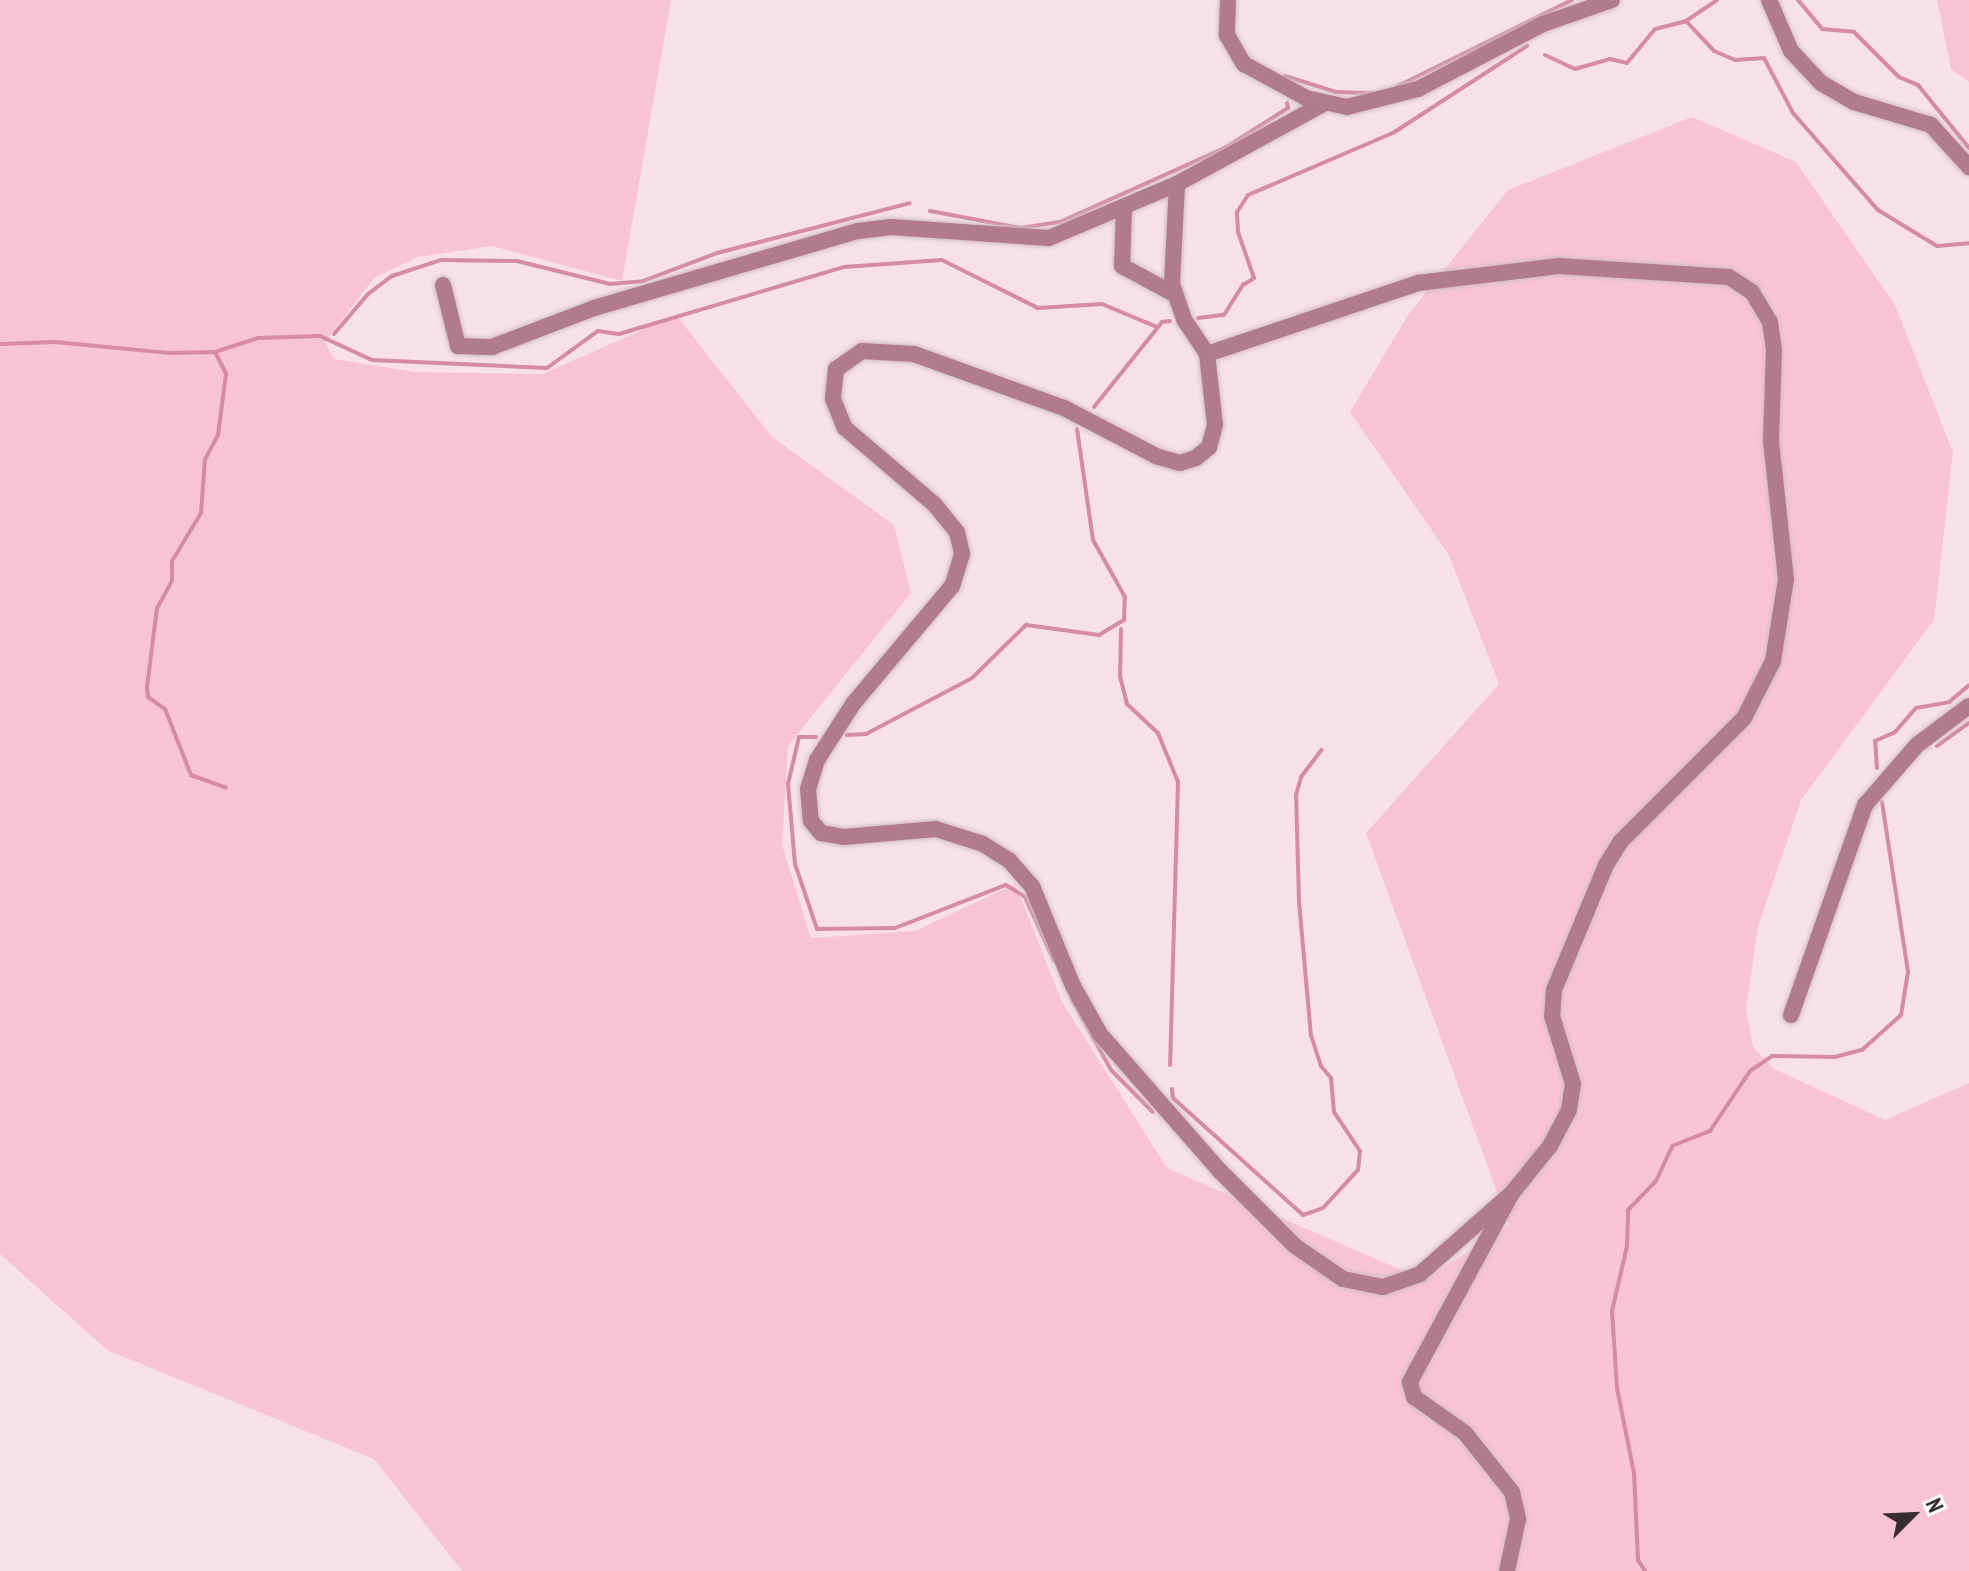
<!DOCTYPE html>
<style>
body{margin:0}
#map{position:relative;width:1969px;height:1571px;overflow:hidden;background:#f7e1e7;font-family:"PT Sans Narrow",sans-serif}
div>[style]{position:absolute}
.green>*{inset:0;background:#f8c4d3}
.stream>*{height:4px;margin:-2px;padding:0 2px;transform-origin:2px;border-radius:2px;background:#d58ba3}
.roads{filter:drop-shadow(0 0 2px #d0bdc2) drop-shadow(0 0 2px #d0bdc2)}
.street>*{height:16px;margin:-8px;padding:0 8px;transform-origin:8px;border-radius:8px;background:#b17b8c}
span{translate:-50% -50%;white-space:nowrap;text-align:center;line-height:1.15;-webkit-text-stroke:7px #fff;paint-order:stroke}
.north{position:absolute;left:1873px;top:1475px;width:80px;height:80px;-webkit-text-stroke:6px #fff;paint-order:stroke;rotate:66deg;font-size:22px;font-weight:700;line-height:32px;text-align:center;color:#352d2f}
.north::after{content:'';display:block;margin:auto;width:28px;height:36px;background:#352d2f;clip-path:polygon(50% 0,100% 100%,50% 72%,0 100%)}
</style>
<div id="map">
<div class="green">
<div style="clip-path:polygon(0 0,671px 0,622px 281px,492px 246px,418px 257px,374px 278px,325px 342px,334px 359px,415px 372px,543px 374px,676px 315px,772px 437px,894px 525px,911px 593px,788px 746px,782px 845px,811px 938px,915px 931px,1015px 884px,1062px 1002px,1167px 1168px,1424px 1280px,1509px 1225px,1366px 833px,1499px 684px,1449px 555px,1350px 412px,1408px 315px,1508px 190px,1692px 117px,1796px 162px,1895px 305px,1953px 452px,1934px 620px,1801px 800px,1758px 927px,1746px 1008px,1753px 1047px,1774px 1069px,1885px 1120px,1969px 1083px,1969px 1571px,462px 1571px,374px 1459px,107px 1350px,0 1254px)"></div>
<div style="clip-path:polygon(1937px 0,1969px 0,1969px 82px,1951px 69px)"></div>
</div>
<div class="stream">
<div style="left:1798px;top:0;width:38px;rotate:50deg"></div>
<div style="left:1822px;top:29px;width:32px;rotate:5deg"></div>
<div style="left:1854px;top:32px;width:64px;rotate:45deg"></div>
<div style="left:1899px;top:77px;width:21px;rotate:23deg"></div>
<div style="left:1918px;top:85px;width:81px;rotate:51deg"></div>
<div style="left:1686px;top:21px;width:41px;rotate:47deg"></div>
<div style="left:1714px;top:51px;width:23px;rotate:23deg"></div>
<div style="left:1735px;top:60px;width:29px;rotate:-4deg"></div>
<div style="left:1764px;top:58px;width:62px;rotate:62.2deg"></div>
<div style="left:1793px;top:113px;width:129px;rotate:48.8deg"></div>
<div style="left:1878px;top:210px;width:69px;rotate:31.4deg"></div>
<div style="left:1937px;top:246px;width:32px;rotate:-5deg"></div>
<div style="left:1545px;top:55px;width:33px;rotate:25deg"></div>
<div style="left:1575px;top:69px;width:36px;rotate:-16deg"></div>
<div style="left:1610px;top:59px;width:17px;rotate:13deg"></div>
<div style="left:1627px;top:63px;width:44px;rotate:-50.5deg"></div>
<div style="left:1655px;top:29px;width:32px;rotate:-14deg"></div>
<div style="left:1686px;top:21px;width:37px;rotate:-34deg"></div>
<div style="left:1285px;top:76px;width:53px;rotate:17.4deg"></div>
<div style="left:1336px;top:92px;width:36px;rotate:2deg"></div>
<div style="left:1396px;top:87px;width:196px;rotate:-26.3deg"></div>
<div style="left:930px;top:211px;width:93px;rotate:10.6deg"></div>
<div style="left:1021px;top:228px;width:39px;rotate:-9deg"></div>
<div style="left:1060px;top:222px;width:181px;rotate:-24.2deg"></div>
<div style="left:1225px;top:148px;width:75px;rotate:-32.4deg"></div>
<div style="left:1288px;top:108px;width:5px;rotate:-101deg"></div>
<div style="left:1198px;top:318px;width:26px;rotate:-7deg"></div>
<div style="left:1224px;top:315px;width:36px;rotate:-58deg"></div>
<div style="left:1243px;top:285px;width:13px;rotate:-32deg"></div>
<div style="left:1254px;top:278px;width:49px;rotate:-109.2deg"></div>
<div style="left:1238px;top:232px;width:20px;rotate:-93deg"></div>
<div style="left:1237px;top:212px;width:20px;rotate:-57deg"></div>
<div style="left:1248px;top:195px;width:158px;rotate:-23.2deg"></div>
<div style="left:1393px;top:133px;width:160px;rotate:-33deg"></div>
<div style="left:334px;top:334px;width:52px;rotate:-49.6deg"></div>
<div style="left:368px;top:294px;width:30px;rotate:-37deg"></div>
<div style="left:392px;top:276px;width:52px;rotate:-18.1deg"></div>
<div style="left:441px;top:260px;width:76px;rotate:0.8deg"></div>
<div style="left:517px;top:261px;width:96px;rotate:13.9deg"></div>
<div style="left:610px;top:284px;width:33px;rotate:-5deg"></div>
<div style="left:643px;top:281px;width:79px;rotate:-20.7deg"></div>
<div style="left:717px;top:253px;width:199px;rotate:-14.5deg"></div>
<div style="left:0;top:344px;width:55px;rotate:-2.1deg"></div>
<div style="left:55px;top:342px;width:116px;rotate:5.5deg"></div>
<div style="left:170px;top:353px;width:45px;rotate:-1.3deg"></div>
<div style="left:215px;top:352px;width:45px;rotate:-18deg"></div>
<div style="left:258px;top:338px;width:62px;rotate:-1.8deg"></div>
<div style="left:320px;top:336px;width:57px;rotate:24.8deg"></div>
<div style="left:372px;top:360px;width:175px;rotate:2.6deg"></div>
<div style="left:547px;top:368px;width:63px;rotate:-36deg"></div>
<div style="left:598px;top:331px;width:21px;rotate:8deg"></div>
<div style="left:619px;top:334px;width:235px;rotate:-16.6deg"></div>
<div style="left:844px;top:267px;width:98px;rotate:-4.1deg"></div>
<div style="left:942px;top:260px;width:107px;rotate:26.6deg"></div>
<div style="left:1038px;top:308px;width:64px;rotate:-3.6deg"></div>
<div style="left:1102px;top:304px;width:60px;rotate:22.7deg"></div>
<div style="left:215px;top:352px;width:25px;rotate:63deg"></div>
<div style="left:226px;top:374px;width:62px;rotate:97.5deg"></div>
<div style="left:218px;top:435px;width:27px;rotate:118deg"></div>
<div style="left:205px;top:459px;width:54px;rotate:94.2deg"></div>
<div style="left:201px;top:513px;width:56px;rotate:121.1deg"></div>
<div style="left:172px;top:561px;width:20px;rotate:90deg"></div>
<div style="left:172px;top:581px;width:31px;rotate:119deg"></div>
<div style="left:157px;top:608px;width:80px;rotate:97.2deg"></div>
<div style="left:147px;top:687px;width:10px;rotate:84deg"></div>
<div style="left:148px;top:697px;width:21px;rotate:35deg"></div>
<div style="left:165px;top:709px;width:71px;rotate:68.5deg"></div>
<div style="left:191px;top:775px;width:37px;rotate:20deg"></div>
<div style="left:1094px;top:407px;width:109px;rotate:-51.3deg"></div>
<div style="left:1162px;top:322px;width:8px;rotate:-7deg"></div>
<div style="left:1121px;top:629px;width:47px;rotate:91.2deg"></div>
<div style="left:1120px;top:676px;width:29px;rotate:76deg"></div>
<div style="left:1127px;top:704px;width:42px;rotate:43.1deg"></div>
<div style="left:1158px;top:733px;width:53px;rotate:67.8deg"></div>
<div style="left:1178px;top:782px;width:283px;rotate:91.6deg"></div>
<div style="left:847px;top:735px;width:19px;rotate:-3deg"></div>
<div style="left:866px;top:734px;width:120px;rotate:-27.8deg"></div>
<div style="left:972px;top:678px;width:76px;rotate:-44.5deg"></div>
<div style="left:1026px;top:625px;width:74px;rotate:7.8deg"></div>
<div style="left:1099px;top:635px;width:29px;rotate:-31deg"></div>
<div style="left:1124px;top:620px;width:23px;rotate:-88deg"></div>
<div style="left:1125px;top:597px;width:65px;rotate:-119.3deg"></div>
<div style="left:1093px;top:540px;width:112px;rotate:-98.2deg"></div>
<div style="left:816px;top:737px;width:17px;rotate:180deg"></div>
<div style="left:799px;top:737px;width:48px;rotate:103.2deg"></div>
<div style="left:788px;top:784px;width:80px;rotate:85deg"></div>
<div style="left:795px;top:864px;width:69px;rotate:71.3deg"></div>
<div style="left:817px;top:929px;width:78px;rotate:-0.7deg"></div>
<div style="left:895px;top:928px;width:119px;rotate:-21.2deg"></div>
<div style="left:1006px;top:885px;width:22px;rotate:32deg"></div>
<div style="left:1025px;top:897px;width:70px;rotate:65.6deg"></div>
<div style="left:1937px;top:746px;width:39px;rotate:-36deg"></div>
<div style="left:1877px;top:768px;width:27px;rotate:-94deg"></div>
<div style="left:1875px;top:741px;width:22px;rotate:-24deg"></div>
<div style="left:1895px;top:732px;width:32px;rotate:-49deg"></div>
<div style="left:1916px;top:708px;width:34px;rotate:-10deg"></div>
<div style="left:1949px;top:702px;width:26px;rotate:-40deg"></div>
<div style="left:1071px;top:998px;width:82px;rotate:60.9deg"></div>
<div style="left:1111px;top:1070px;width:59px;rotate:45deg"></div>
<div style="left:1172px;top:1089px;width:9px;rotate:84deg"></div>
<div style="left:1173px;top:1098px;width:175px;rotate:42deg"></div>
<div style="left:1303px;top:1215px;width:21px;rotate:-19deg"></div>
<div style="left:1323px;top:1208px;width:52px;rotate:-47.4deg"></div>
<div style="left:1358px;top:1170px;width:19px;rotate:-84deg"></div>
<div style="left:1360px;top:1151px;width:47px;rotate:-123.7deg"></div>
<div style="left:1334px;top:1112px;width:34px;rotate:-95deg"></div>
<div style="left:1331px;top:1078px;width:16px;rotate:-130deg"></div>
<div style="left:1321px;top:1066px;width:32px;rotate:-108deg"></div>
<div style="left:1311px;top:1036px;width:136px;rotate:-95.1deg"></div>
<div style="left:1299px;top:901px;width:106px;rotate:-91.6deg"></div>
<div style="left:1296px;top:795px;width:19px;rotate:-74deg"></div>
<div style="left:1301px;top:777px;width:34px;rotate:-53deg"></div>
<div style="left:1645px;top:1571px;width:13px;rotate:-122deg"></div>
<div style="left:1638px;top:1560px;width:87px;rotate:-92.6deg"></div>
<div style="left:1634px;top:1473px;width:87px;rotate:-101.3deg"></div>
<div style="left:1617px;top:1388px;width:77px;rotate:-93.7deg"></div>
<div style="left:1612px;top:1311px;width:67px;rotate:-77deg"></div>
<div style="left:1627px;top:1246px;width:36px;rotate:-88deg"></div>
<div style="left:1628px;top:1210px;width:40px;rotate:-46deg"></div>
<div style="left:1656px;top:1181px;width:38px;rotate:-65deg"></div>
<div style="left:1672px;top:1146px;width:41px;rotate:-21.5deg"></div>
<div style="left:1710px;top:1131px;width:72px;rotate:-56.3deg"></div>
<div style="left:1750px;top:1071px;width:27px;rotate:-34deg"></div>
<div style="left:1772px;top:1056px;width:63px;rotate:0.9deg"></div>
<div style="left:1835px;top:1057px;width:28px;rotate:-15deg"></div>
<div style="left:1862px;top:1050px;width:52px;rotate:-41.9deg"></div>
<div style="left:1901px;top:1015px;width:44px;rotate:-80.8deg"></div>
<div style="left:1908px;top:972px;width:172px;rotate:-98.7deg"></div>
</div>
<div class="roads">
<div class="street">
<div style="left:1228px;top:0;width:35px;rotate:92deg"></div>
<div style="left:1227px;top:35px;width:34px;rotate:60deg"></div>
<div style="left:1244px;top:64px;width:71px;rotate:28.7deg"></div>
<div style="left:1306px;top:98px;width:42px;rotate:12.4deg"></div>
<div style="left:1347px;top:107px;width:73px;rotate:-14.2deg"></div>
<div style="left:1418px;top:89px;width:141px;rotate:-27.5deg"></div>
<div style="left:1543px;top:24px;width:73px;rotate:-19.2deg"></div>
<div style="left:1769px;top:0;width:56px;rotate:66.7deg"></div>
<div style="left:1791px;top:51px;width:44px;rotate:46.8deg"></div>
<div style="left:1821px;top:83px;width:38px;rotate:30deg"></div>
<div style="left:1854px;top:102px;width:80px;rotate:16.6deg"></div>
<div style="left:1931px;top:125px;width:57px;rotate:47.9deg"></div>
<div style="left:1177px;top:184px;width:100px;rotate:92.9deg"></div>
<div style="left:1172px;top:284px;width:39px;rotate:71deg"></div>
<div style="left:1185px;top:321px;width:40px;rotate:56deg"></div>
<div style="left:1207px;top:354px;width:71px;rotate:83.6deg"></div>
<div style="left:1215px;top:425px;width:23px;rotate:105deg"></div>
<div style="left:1209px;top:447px;width:17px;rotate:140deg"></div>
<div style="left:1196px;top:458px;width:17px;rotate:163deg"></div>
<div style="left:1180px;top:463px;width:25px;rotate:-164deg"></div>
<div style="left:1156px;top:456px;width:104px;rotate:-152.4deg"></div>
<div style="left:1064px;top:408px;width:159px;rotate:-160.2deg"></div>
<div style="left:914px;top:354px;width:52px;rotate:-176.7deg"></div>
<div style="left:862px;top:351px;width:32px;rotate:145deg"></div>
<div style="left:836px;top:369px;width:30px;rotate:96deg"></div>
<div style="left:833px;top:399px;width:31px;rotate:68deg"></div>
<div style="left:845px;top:428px;width:118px;rotate:40.5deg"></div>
<div style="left:935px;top:505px;width:35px;rotate:51deg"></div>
<div style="left:957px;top:532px;width:23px;rotate:77deg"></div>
<div style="left:962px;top:554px;width:34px;rotate:107deg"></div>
<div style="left:952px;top:586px;width:154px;rotate:130deg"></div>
<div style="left:853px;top:704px;width:67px;rotate:122.7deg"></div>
<div style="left:817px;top:760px;width:30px;rotate:107deg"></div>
<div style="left:808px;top:789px;width:32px;rotate:85deg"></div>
<div style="left:811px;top:821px;width:16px;rotate:50deg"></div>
<div style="left:821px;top:833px;width:23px;rotate:10deg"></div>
<div style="left:844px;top:837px;width:92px;rotate:-5deg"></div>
<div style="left:936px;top:829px;width:49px;rotate:17.7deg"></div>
<div style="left:983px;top:844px;width:31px;rotate:32deg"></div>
<div style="left:1009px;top:860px;width:35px;rotate:49deg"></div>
<div style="left:1032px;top:886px;width:108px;rotate:67.7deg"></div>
<div style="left:1073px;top:986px;width:55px;rotate:60.6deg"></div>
<div style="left:1100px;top:1034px;width:182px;rotate:48.8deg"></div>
<div style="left:1220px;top:1171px;width:106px;rotate:45deg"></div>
<div style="left:1295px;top:1246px;width:58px;rotate:34.5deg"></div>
<div style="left:1343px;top:1279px;width:41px;rotate:11.3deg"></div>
<div style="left:1383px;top:1287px;width:39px;rotate:-19deg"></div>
<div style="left:1420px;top:1274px;width:123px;rotate:-41.4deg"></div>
<div style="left:1124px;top:207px;width:59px;rotate:91.9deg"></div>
<div style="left:1122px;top:266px;width:59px;rotate:28.3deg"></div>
<div style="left:443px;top:285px;width:63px;rotate:76.2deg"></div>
<div style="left:458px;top:346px;width:34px;rotate:2deg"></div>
<div style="left:492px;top:347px;width:109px;rotate:-20.9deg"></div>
<div style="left:594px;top:308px;width:275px;rotate:-16.3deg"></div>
<div style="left:858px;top:231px;width:33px;rotate:-7deg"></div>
<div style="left:891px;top:227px;width:158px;rotate:4deg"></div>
<div style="left:1049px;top:238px;width:139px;rotate:-22.9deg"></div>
<div style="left:1177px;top:184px;width:166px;rotate:-28.7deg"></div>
<div style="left:1207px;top:354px;width:223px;rotate:-18.6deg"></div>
<div style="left:1418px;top:283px;width:142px;rotate:-6.9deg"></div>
<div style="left:1559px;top:266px;width:170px;rotate:3.7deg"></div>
<div style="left:1729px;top:277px;width:27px;rotate:33deg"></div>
<div style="left:1752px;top:292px;width:35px;rotate:59deg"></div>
<div style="left:1770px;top:322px;width:27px;rotate:82deg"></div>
<div style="left:1774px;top:349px;width:92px;rotate:91.9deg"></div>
<div style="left:1771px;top:441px;width:139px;rotate:83.8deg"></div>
<div style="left:1786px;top:579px;width:83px;rotate:99deg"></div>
<div style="left:1773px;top:661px;width:64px;rotate:117deg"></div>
<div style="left:1744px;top:718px;width:174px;rotate:135deg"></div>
<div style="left:1621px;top:841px;width:28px;rotate:122deg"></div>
<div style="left:1606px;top:865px;width:135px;rotate:112.6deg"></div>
<div style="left:1554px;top:990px;width:26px;rotate:94deg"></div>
<div style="left:1552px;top:1016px;width:71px;rotate:72.8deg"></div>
<div style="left:1573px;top:1084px;width:26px;rotate:99deg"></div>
<div style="left:1569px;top:1110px;width:41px;rotate:117.8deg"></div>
<div style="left:1550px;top:1146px;width:60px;rotate:129deg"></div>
<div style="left:1512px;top:1193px;width:215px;rotate:118.4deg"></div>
<div style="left:1410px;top:1382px;width:16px;rotate:75deg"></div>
<div style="left:1414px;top:1397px;width:62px;rotate:35.2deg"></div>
<div style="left:1465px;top:1433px;width:75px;rotate:51.5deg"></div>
<div style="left:1512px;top:1492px;width:28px;rotate:77deg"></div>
<div style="left:1518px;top:1519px;width:53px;rotate:101.9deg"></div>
<div style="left:1791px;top:1015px;width:223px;rotate:-70.6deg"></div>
<div style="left:1865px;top:805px;width:79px;rotate:-49.1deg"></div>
<div style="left:1917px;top:745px;width:65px;rotate:-36.9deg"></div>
</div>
</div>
<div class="north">N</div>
</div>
